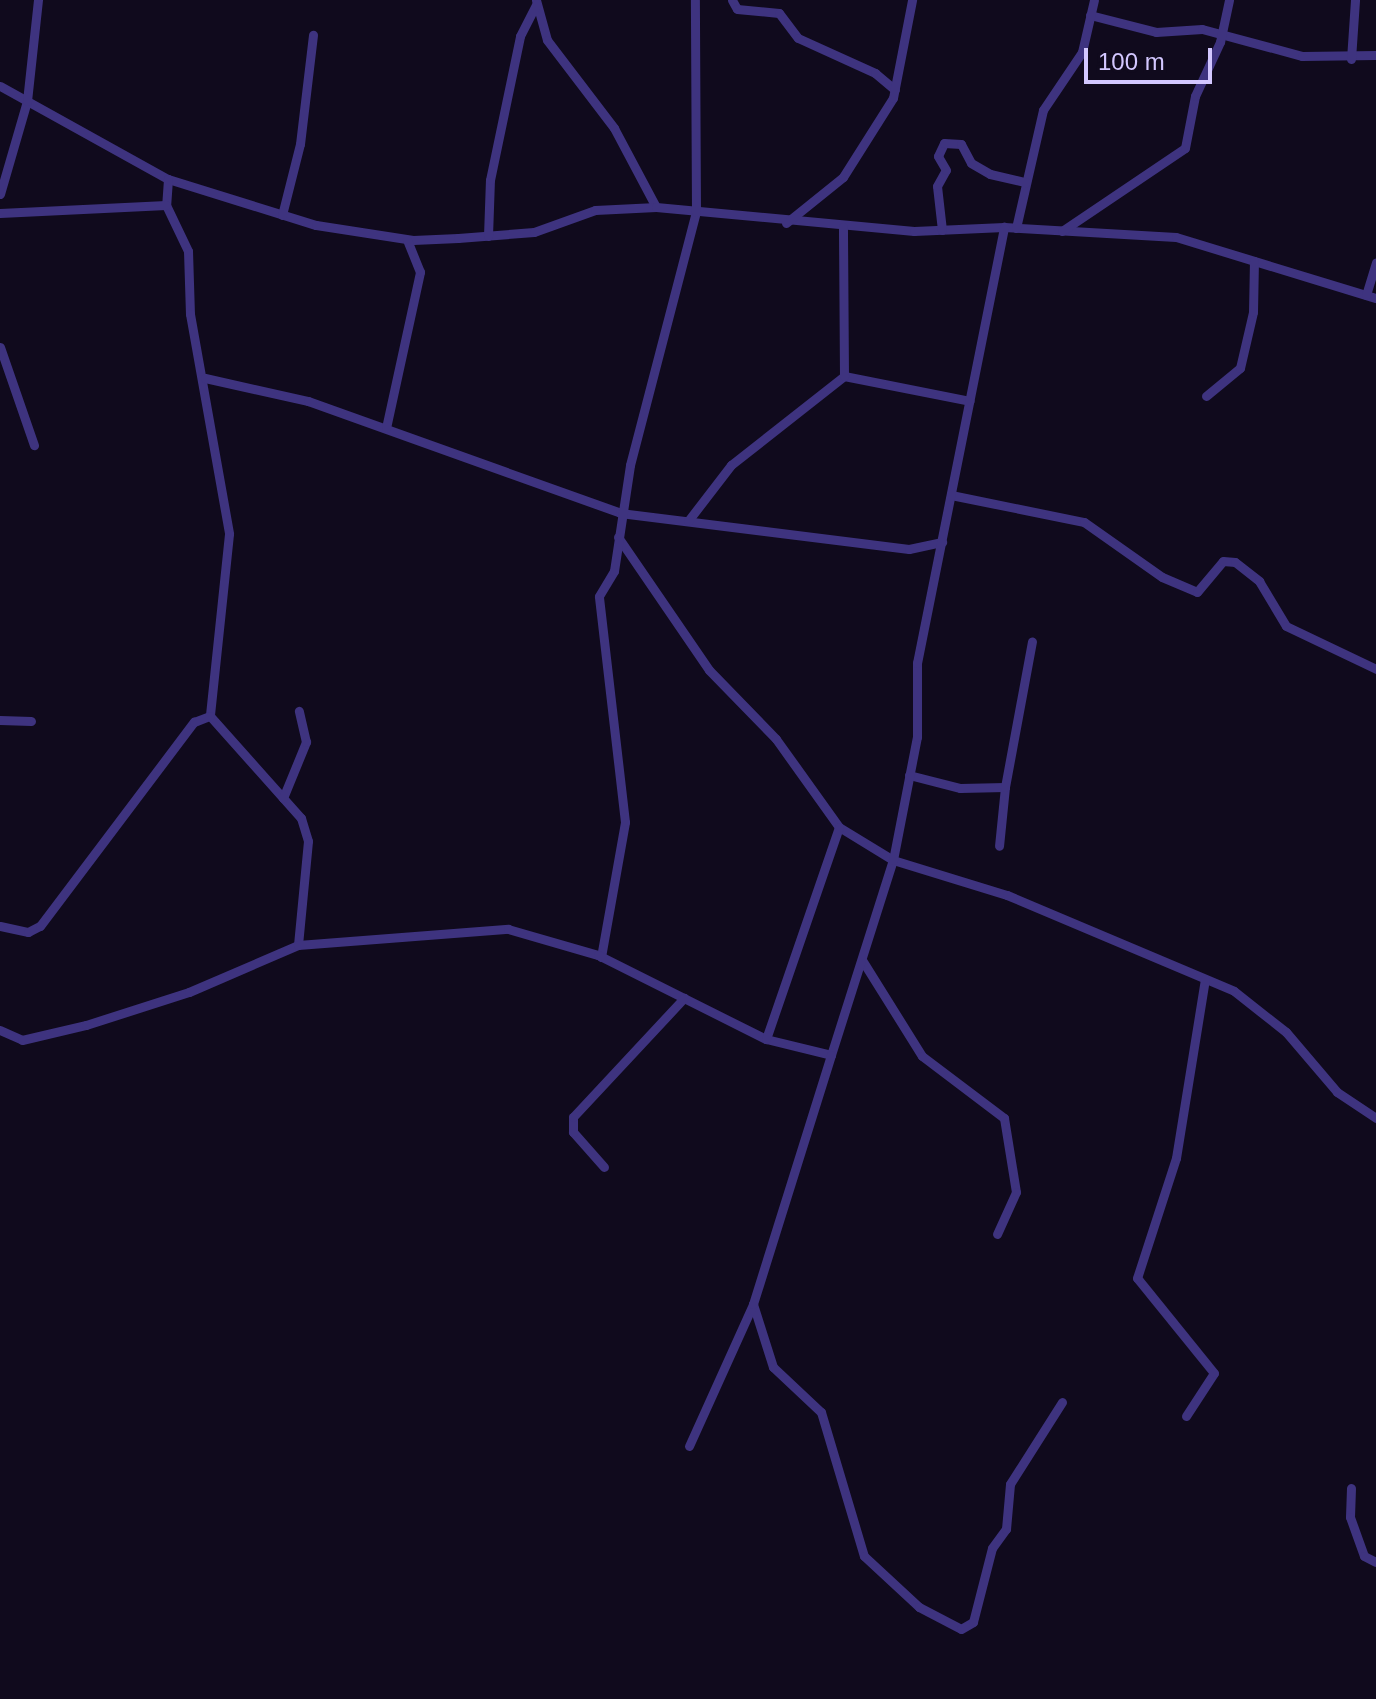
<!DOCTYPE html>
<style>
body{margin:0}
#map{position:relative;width:1376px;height:1699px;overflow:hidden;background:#100a1d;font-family:Helvetica,sans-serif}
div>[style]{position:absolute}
.minor>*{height:9px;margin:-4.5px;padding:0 4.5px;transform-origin:4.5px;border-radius:4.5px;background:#3e337f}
span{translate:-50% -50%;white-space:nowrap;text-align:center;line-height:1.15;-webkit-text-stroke:7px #100a1d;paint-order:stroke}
.scale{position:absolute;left:1084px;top:48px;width:128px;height:36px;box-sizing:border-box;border:4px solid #d3c7ff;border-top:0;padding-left:10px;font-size:24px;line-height:28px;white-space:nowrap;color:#d3c7ff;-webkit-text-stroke:6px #100a1d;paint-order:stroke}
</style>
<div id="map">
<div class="minor">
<div style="left:536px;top:0;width:41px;rotate:74.6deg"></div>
<div style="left:547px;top:40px;width:111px;rotate:52.7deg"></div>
<div style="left:614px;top:128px;width:89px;rotate:62deg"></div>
<div style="left:732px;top:0;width:10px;rotate:61deg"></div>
<div style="left:737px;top:9px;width:42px;rotate:5.4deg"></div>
<div style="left:779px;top:13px;width:31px;rotate:53deg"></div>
<div style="left:798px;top:38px;width:85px;rotate:24.4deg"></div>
<div style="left:875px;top:73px;width:26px;rotate:40deg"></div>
<div style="left:1090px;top:15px;width:68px;rotate:14.4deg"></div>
<div style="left:1156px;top:32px;width:46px;rotate:-3.7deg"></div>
<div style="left:1202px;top:29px;width:104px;rotate:15.1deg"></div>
<div style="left:1302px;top:56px;width:74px;rotate:-0.8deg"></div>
<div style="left:1351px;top:59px;width:59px;rotate:-86.1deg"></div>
<div style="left:0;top:86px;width:192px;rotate:29deg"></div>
<div style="left:168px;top:179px;width:155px;rotate:17.3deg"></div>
<div style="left:316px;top:225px;width:98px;rotate:8.8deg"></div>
<div style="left:413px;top:240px;width:45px;rotate:-2.5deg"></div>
<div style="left:458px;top:238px;width:76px;rotate:-4.5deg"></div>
<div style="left:534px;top:232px;width:65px;rotate:-19.8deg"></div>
<div style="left:595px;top:210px;width:61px;rotate:-2.8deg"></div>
<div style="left:656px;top:207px;width:259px;rotate:5.3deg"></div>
<div style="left:914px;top:231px;width:90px;rotate:-2.5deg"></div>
<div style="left:1004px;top:227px;width:172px;rotate:3.3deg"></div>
<div style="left:1176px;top:237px;width:209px;rotate:17deg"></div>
<div style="left:168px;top:179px;width:26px;rotate:94deg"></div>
<div style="left:166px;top:205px;width:51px;rotate:64.4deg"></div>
<div style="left:188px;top:251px;width:63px;rotate:88.2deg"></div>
<div style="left:190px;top:314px;width:223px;rotate:79.9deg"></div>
<div style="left:229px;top:534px;width:183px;rotate:96deg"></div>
<div style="left:210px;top:716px;width:137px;rotate:48.3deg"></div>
<div style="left:301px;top:818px;width:24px;rotate:73deg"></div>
<div style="left:308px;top:841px;width:104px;rotate:95.5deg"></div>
<div style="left:0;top:194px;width:97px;rotate:-73.8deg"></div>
<div style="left:27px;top:101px;width:102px;rotate:-83.8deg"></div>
<div style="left:0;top:213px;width:166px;rotate:-2.8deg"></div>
<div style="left:282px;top:215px;width:73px;rotate:-75.8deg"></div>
<div style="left:300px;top:144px;width:110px;rotate:-83.2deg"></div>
<div style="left:786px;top:223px;width:73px;rotate:-38.9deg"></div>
<div style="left:843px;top:177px;width:93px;rotate:-57.7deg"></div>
<div style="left:893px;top:98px;width:100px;rotate:-79deg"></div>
<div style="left:1016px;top:228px;width:121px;rotate:-77.1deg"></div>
<div style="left:1043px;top:110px;width:70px;rotate:-56.1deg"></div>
<div style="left:1082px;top:52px;width:53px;rotate:-77deg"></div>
<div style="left:942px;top:230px;width:44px;rotate:-96.5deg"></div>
<div style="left:937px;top:186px;width:18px;rotate:-61deg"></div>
<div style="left:946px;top:170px;width:16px;rotate:-120deg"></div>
<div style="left:938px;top:156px;width:14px;rotate:-65deg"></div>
<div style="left:944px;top:143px;width:17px;rotate:3deg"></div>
<div style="left:961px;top:144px;width:21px;rotate:62deg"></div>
<div style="left:971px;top:163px;width:22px;rotate:30deg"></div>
<div style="left:990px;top:174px;width:37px;rotate:13deg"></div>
<div style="left:1062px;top:231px;width:148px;rotate:-34deg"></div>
<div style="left:1185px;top:148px;width:53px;rotate:-79.1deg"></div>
<div style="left:1195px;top:96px;width:60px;rotate:-65.2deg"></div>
<div style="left:1220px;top:42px;width:43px;rotate:-77.9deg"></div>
<div style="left:488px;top:236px;width:56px;rotate:-88deg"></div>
<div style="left:490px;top:180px;width:147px;rotate:-78.2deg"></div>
<div style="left:520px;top:36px;width:36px;rotate:-63deg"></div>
<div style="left:1366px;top:295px;width:34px;rotate:-73deg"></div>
<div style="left:0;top:347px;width:104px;rotate:70.9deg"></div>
<div style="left:844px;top:376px;width:128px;rotate:11.2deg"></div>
<div style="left:205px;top:378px;width:106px;rotate:12.6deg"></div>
<div style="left:308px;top:401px;width:331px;rotate:19.7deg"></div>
<div style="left:620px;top:513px;width:291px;rotate:7.1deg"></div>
<div style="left:909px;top:549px;width:34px;rotate:-12deg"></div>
<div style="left:1206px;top:396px;width:44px;rotate:-39.5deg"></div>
<div style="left:1240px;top:368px;width:57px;rotate:-76.9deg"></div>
<div style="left:1253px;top:312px;width:51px;rotate:-88.9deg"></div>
<div style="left:386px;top:428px;width:160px;rotate:-77.7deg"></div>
<div style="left:420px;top:272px;width:35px;rotate:-112deg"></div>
<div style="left:951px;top:495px;width:136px;rotate:11.5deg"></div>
<div style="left:1084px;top:522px;width:95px;rotate:35.2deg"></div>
<div style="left:1162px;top:577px;width:38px;rotate:23deg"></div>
<div style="left:1197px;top:592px;width:40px;rotate:-50deg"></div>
<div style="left:1223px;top:561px;width:12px;rotate:5deg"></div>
<div style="left:1235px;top:562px;width:31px;rotate:38deg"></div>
<div style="left:1259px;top:581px;width:52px;rotate:59deg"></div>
<div style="left:1286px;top:626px;width:100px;rotate:25.5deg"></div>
<div style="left:688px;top:521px;width:71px;rotate:-52.5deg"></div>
<div style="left:731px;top:465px;width:144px;rotate:-38.2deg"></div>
<div style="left:844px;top:376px;width:149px;rotate:-90.4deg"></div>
<div style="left:618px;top:537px;width:161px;rotate:55.6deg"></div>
<div style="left:709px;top:670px;width:96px;rotate:45.8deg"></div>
<div style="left:776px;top:739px;width:108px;rotate:54.4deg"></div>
<div style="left:839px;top:827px;width:63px;rotate:31.4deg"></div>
<div style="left:893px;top:860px;width:119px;rotate:17.1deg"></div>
<div style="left:1007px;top:895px;width:246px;rotate:22.9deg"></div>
<div style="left:1234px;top:991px;width:66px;rotate:38.3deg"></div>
<div style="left:1286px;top:1032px;width:79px;rotate:49.6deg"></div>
<div style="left:1337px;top:1092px;width:47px;rotate:33.7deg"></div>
<div style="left:0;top:720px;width:31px;rotate:2deg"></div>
<div style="left:909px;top:775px;width:53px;rotate:14.3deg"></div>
<div style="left:960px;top:788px;width:45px;rotate:-1.3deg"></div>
<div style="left:1005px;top:787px;width:59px;rotate:95.8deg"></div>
<div style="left:1005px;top:787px;width:148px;rotate:-79.5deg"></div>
<div style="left:283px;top:798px;width:61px;rotate:-67.7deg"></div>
<div style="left:306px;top:742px;width:32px;rotate:-103deg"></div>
<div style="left:0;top:926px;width:29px;rotate:12deg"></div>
<div style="left:28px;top:932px;width:13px;rotate:-27deg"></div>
<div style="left:40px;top:926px;width:256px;rotate:-53deg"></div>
<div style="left:194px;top:722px;width:17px;rotate:-21deg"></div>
<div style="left:601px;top:957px;width:137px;rotate:-79.9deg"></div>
<div style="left:625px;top:822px;width:227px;rotate:-96.6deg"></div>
<div style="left:599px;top:596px;width:29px;rotate:-59deg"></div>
<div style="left:614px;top:571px;width:107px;rotate:-81.4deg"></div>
<div style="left:630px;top:465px;width:261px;rotate:-75.4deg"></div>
<div style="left:696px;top:212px;width:212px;rotate:-90.3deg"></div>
<div style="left:862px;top:960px;width:113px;rotate:58deg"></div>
<div style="left:922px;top:1056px;width:103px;rotate:37.1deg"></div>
<div style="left:1004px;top:1118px;width:75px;rotate:80.8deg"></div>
<div style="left:1016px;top:1192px;width:46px;rotate:114.3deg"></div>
<div style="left:0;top:1030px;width:24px;rotate:24deg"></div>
<div style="left:22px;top:1040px;width:66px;rotate:-13.2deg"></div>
<div style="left:86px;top:1025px;width:108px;rotate:-17.8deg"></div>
<div style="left:189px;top:992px;width:119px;rotate:-23.3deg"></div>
<div style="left:298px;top:945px;width:211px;rotate:-4.4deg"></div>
<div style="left:508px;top:929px;width:94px;rotate:16.1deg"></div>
<div style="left:598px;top:955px;width:188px;rotate:26.6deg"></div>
<div style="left:766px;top:1039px;width:67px;rotate:13.8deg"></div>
<div style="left:831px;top:1055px;width:205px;rotate:-72.4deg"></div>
<div style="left:893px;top:860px;width:125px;rotate:-79deg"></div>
<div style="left:917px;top:737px;width:74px;rotate:-90deg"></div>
<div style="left:917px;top:663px;width:445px;rotate:-78.7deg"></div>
<div style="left:766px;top:1039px;width:224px;rotate:-71deg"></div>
<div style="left:604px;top:1167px;width:47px;rotate:-131.5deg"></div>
<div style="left:573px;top:1132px;width:15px;rotate:-90deg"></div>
<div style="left:573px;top:1117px;width:163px;rotate:-47deg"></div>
<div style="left:753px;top:1304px;width:66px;rotate:72.4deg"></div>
<div style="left:773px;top:1367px;width:66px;rotate:43.2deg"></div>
<div style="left:821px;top:1412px;width:150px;rotate:73.4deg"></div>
<div style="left:864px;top:1556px;width:75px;rotate:42.8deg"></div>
<div style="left:919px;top:1607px;width:47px;rotate:27.6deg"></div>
<div style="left:961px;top:1629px;width:14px;rotate:-30deg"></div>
<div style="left:973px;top:1622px;width:76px;rotate:-75.6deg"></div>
<div style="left:992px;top:1548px;width:24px;rotate:-54deg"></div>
<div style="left:1006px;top:1529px;width:45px;rotate:-84.9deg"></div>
<div style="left:1010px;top:1484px;width:97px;rotate:-57.6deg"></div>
<div style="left:1186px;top:1416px;width:51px;rotate:-56.9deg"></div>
<div style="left:1214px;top:1373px;width:122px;rotate:-129deg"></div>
<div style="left:1137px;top:1278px;width:126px;rotate:-72deg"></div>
<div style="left:1176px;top:1158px;width:181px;rotate:-80.8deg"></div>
<div style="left:689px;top:1446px;width:156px;rotate:-65.7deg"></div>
<div style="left:753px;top:1304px;width:261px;rotate:-72.6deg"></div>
<div style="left:1351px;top:1488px;width:29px;rotate:92deg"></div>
<div style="left:1350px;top:1517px;width:41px;rotate:70.3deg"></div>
<div style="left:1364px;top:1556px;width:13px;rotate:27deg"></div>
</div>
<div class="scale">100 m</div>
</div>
